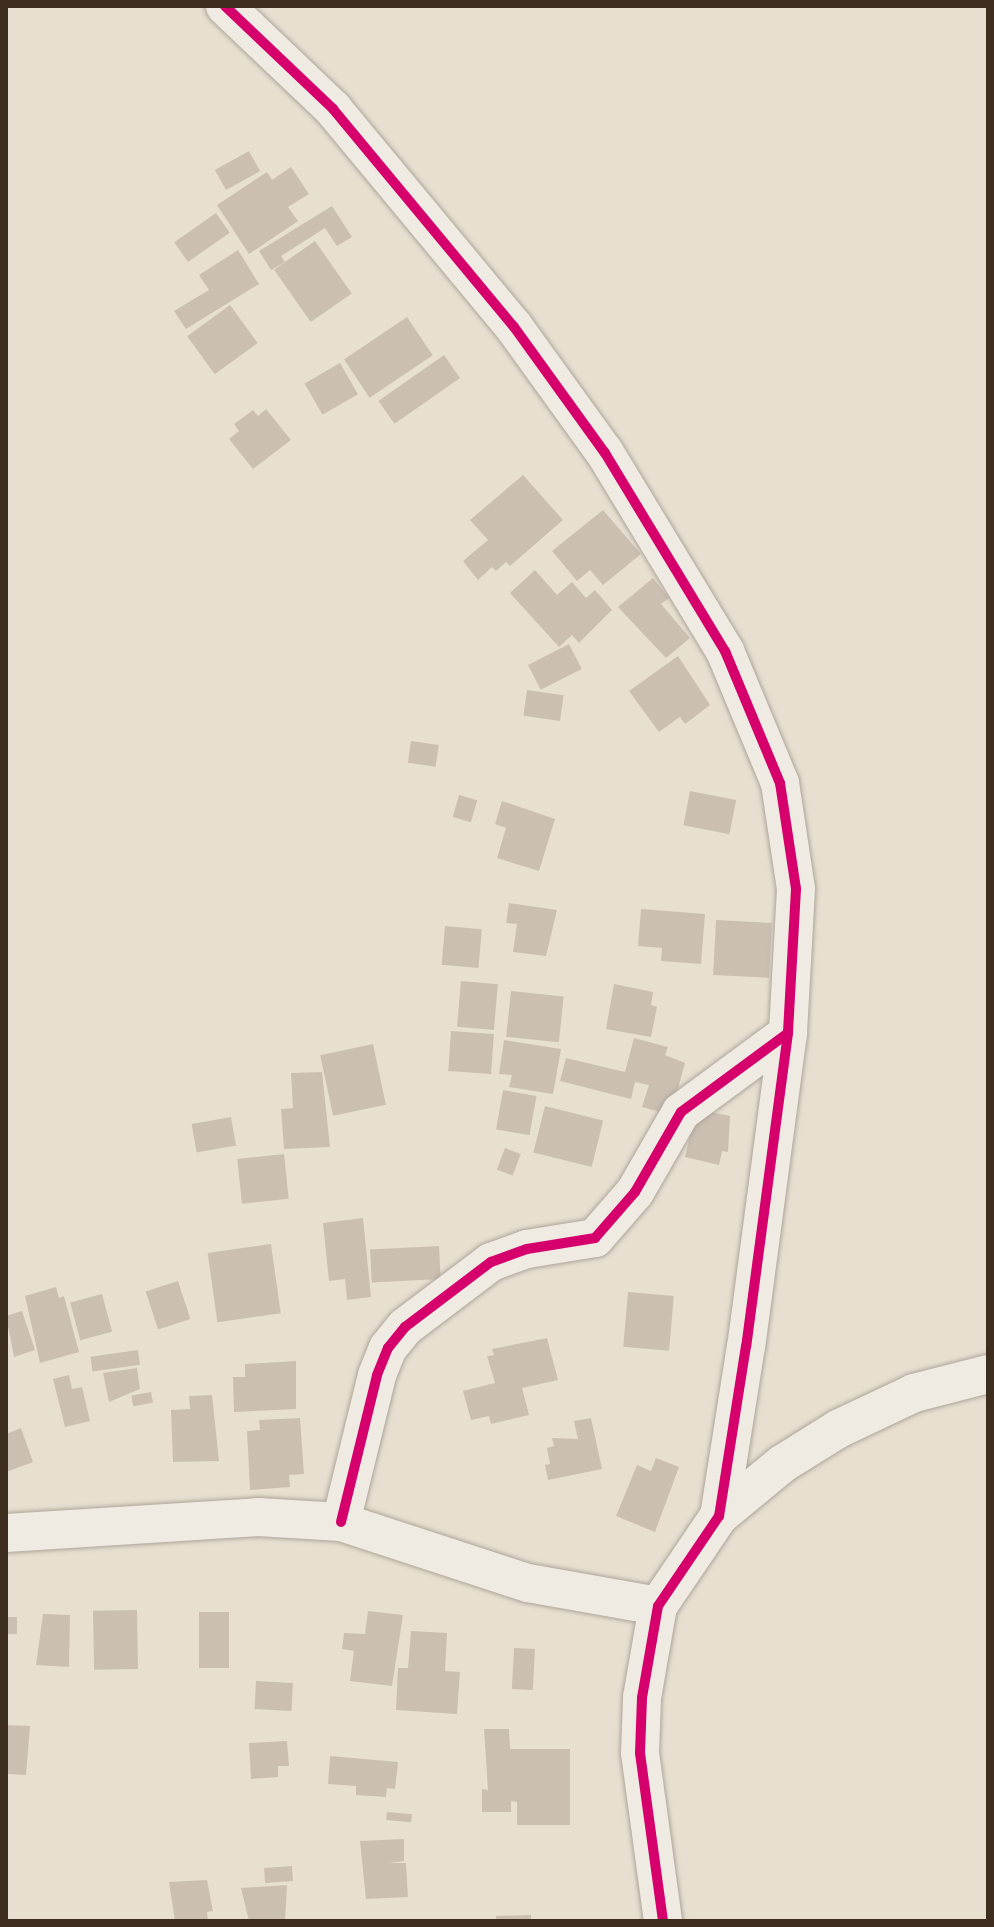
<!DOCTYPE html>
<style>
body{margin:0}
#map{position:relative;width:994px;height:1927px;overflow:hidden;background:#e7e0d1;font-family:"IBM Plex Serif",serif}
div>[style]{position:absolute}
.building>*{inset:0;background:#cbbfb2;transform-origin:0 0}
.roads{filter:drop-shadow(0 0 2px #ada599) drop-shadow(0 0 2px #ada599)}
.minor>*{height:38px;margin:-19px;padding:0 19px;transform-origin:19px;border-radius:19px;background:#efebe3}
.cycleway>*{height:10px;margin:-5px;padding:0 5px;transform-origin:5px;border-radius:5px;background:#d6006c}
span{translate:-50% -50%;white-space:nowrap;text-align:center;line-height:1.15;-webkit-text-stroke:6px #f7eed8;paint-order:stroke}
.frame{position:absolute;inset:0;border:8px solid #3d2e20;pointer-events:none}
</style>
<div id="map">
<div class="building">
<div style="left:249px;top:151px;width:23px;height:39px;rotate:61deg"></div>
<div style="clip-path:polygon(291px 167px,309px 194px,288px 207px,298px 221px,249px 254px,217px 205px,267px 172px,272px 180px)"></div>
<div style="clip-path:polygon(332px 206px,352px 237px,337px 246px,325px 228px,281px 256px,285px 262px,271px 270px,259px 251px)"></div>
<div style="left:216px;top:213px;width:24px;height:51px;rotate:55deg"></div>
<div style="left:315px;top:241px;width:64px;height:50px;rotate:55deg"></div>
<div style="clip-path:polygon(238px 250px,259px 284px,186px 329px,174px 311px,209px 290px,199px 275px)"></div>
<div style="left:230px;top:305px;width:47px;height:53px;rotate:54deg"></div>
<div style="left:407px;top:317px;width:46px;height:76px;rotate:56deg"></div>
<div style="left:444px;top:355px;width:28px;height:80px;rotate:55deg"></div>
<div style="left:340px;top:363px;width:36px;height:41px;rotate:60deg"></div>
<div style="clip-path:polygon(266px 409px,291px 440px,253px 469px,229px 439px,239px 431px,234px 424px,253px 410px,258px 416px)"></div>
<div style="clip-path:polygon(523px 475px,563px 520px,510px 566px,506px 562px,496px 571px,492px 567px,478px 580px,463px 561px,488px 540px,470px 520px)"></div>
<div style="clip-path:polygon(603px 510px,641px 554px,603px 585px,590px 570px,577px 581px,552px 551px)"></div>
<div style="clip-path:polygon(535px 570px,557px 595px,572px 582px,586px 598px,595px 590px,612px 610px,579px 643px,572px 635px,559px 647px,510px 593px)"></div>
<div style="clip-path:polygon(653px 578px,669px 598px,661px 604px,690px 638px,666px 658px,618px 607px)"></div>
<div style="left:569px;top:644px;width:28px;height:46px;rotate:63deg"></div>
<div style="clip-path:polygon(678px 656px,710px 705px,685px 724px,680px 717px,659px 732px,629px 691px)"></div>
<div style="left:527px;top:690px;width:37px;height:26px;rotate:8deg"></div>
<div style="left:411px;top:741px;width:28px;height:22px;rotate:8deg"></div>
<div style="left:690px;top:791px;width:47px;height:35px;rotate:11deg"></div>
<div style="left:459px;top:795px;width:19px;height:23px;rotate:16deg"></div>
<div style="clip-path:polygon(502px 801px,555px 819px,539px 871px,497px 858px,506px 828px,495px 824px)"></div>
<div style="clip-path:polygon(509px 903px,557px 910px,546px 956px,513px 952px,517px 924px,506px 923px)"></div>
<div style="clip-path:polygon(641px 909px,705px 914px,701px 964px,661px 961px,662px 948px,638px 946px)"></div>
<div style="left:716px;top:920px;width:56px;height:55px;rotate:3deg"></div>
<div style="left:445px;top:926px;width:37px;height:39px;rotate:5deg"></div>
<div style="left:461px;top:981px;width:37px;height:46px;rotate:5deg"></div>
<div style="clip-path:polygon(614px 984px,653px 992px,651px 1005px,657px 1007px,651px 1037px,606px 1029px)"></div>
<div style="left:511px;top:991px;width:53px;height:46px;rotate:6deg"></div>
<div style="left:451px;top:1031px;width:43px;height:40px;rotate:4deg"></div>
<div style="clip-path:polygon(634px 1038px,668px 1047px,665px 1055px,685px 1063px,671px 1115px,642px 1107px,649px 1085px,635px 1082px,631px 1099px,560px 1081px,566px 1058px,625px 1072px)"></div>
<div style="clip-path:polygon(504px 1040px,561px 1049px,553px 1094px,509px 1087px,512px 1075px,499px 1074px)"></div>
<div style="left:373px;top:1044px;width:62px;height:54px;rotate:78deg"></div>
<div style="clip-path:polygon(322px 1072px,330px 1147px,284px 1149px,281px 1109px,293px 1108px,291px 1073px)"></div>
<div style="left:503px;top:1090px;width:34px;height:40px;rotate:10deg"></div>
<div style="left:545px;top:1106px;width:60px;height:48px;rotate:14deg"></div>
<div style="clip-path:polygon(696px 1109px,730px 1116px,728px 1152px,722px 1151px,719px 1165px,685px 1157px)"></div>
<div style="left:231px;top:1117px;width:29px;height:40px;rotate:80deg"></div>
<div style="left:505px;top:1148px;width:17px;height:23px;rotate:21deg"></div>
<div style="left:284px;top:1154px;width:45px;height:47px;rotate:84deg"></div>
<div style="clip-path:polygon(363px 1218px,371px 1297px,347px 1300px,345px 1279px,329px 1281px,323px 1223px)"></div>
<div style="left:271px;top:1244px;width:70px;height:64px;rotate:82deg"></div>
<div style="left:439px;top:1246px;width:33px;height:69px;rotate:87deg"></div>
<div style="left:178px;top:1281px;width:40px;height:34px;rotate:72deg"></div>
<div style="clip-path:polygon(56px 1287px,59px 1298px,64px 1296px,79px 1352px,40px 1363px,25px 1296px)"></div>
<div style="left:628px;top:1292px;width:46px;height:55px;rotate:5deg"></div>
<div style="left:102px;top:1294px;width:39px;height:33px;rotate:75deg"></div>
<div style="clip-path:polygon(22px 1311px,35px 1350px,14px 1357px,6px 1316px)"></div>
<div style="clip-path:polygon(547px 1338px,558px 1380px,522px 1388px,529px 1415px,491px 1424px,489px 1416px,471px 1420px,463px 1391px,495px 1383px,487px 1356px,494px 1355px,492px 1349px)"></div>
<div style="left:138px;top:1350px;width:15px;height:48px;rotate:82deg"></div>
<div style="clip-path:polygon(296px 1361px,296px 1409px,234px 1412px,233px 1377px,245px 1377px,245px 1364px)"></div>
<div style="clip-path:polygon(137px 1368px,140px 1389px,109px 1402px,103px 1373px)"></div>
<div style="clip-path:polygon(69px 1375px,72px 1389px,82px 1387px,90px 1421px,65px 1427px,53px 1379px)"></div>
<div style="left:151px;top:1392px;width:11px;height:20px;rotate:80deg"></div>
<div style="clip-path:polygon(212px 1395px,219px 1461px,173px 1462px,171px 1410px,190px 1409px,189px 1396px)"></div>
<div style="clip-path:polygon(300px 1418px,304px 1474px,289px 1475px,290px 1487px,250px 1490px,247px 1431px,260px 1430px,259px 1420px)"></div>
<div style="clip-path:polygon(591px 1418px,602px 1469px,548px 1480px,545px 1465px,550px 1464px,547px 1448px,554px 1446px,552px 1438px,578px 1439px,574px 1421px)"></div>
<div style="clip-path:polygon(21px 1428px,33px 1462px,6px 1472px,6px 1434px)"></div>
<div style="clip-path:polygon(656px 1458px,679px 1467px,655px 1532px,616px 1516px,637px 1465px,651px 1471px)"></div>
<div style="left:137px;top:1610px;width:59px;height:44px;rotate:89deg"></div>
<div style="clip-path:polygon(368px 1611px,403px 1615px,392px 1686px,350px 1681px,354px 1651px,342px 1649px,344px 1633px,365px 1634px)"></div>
<div style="left:199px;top:1612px;width:30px;height:56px"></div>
<div style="clip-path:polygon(43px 1614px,70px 1615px,69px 1667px,36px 1665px)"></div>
<div style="left:6px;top:1617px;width:11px;height:17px"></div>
<div style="clip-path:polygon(411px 1631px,447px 1633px,445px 1671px,460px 1672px,457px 1714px,396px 1710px,398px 1668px,408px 1668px)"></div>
<div style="left:514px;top:1648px;width:21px;height:41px;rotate:3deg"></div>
<div style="left:256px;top:1681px;width:37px;height:28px;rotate:3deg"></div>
<div style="clip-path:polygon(6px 1725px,30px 1726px,26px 1775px,6px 1774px)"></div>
<div style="clip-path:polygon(484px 1729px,509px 1729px,510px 1749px,570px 1749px,570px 1825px,517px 1825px,517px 1802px,511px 1801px,511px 1812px,482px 1812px,482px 1789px,488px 1790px)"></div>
<div style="clip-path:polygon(287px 1741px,289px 1766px,278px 1766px,278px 1777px,251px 1779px,249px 1743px)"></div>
<div style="clip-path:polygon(330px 1756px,398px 1762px,395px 1789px,387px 1788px,386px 1797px,356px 1795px,356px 1786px,328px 1784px)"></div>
<div style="left:387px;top:1812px;width:25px;height:8px;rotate:5deg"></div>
<div style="clip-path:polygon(404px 1839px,404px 1861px,389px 1863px,406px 1863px,408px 1897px,366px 1899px,360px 1841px)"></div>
<div style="left:292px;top:1866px;width:15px;height:28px;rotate:86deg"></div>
<div style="clip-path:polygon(207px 1880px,213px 1911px,207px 1912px,208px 1921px,175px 1921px,169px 1882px)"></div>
<div style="clip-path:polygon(287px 1885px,285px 1921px,249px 1921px,241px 1888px)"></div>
<div style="clip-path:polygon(531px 1915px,531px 1921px,496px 1921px,496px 1916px)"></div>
</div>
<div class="roads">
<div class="minor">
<div style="left:225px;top:6px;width:149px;rotate:43.6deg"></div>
<div style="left:333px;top:109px;width:283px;rotate:50.3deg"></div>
<div style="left:514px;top:327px;width:155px;rotate:54.2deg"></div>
<div style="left:605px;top:453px;width:232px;rotate:58.8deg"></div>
<div style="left:725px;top:651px;width:143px;rotate:67.4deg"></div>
<div style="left:780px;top:783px;width:107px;rotate:81.4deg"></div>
<div style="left:796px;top:889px;width:144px;rotate:93.2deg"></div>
<div style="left:788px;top:1033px;width:316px;rotate:97.6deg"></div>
<div style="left:746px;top:1346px;width:172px;rotate:99deg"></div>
<div style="left:719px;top:1516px;width:109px;rotate:124.1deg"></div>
<div style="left:658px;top:1606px;width:93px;rotate:99.9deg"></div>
<div style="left:642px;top:1698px;width:55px;rotate:92.1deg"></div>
<div style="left:640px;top:1753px;width:170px;rotate:82.2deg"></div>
<div style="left:719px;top:1516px;width:82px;rotate:-39.5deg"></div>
<div style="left:782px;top:1464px;width:66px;rotate:-32deg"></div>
<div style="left:838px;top:1429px;width:84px;rotate:-25.3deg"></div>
<div style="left:914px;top:1393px;width:76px;rotate:-14.4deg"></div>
<div style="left:341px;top:1522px;width:151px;rotate:-76.2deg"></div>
<div style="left:377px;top:1375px;width:29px;rotate:-68deg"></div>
<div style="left:388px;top:1348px;width:27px;rotate:-51deg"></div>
<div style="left:405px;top:1327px;width:108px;rotate:-37.1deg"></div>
<div style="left:491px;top:1262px;width:38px;rotate:-20deg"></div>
<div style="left:527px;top:1249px;width:69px;rotate:-9.2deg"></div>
<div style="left:595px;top:1238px;width:61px;rotate:-49deg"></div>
<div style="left:635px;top:1192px;width:92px;rotate:-60.1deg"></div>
<div style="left:681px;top:1112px;width:133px;rotate:-36.4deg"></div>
<div style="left:6px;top:1533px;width:253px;rotate:-3.6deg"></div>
<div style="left:258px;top:1517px;width:83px;rotate:3.4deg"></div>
<div style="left:341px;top:1522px;width:197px;rotate:18.1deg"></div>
<div style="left:528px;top:1583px;width:132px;rotate:10deg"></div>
</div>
</div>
<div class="cycleway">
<div style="left:225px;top:6px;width:149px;rotate:43.6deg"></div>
<div style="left:333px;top:109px;width:283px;rotate:50.3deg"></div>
<div style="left:514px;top:327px;width:155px;rotate:54.2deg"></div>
<div style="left:605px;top:453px;width:232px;rotate:58.8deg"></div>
<div style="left:725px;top:651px;width:143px;rotate:67.4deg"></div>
<div style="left:780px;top:783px;width:107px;rotate:81.4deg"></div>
<div style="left:796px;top:889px;width:144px;rotate:93.2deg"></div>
<div style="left:788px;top:1033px;width:316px;rotate:97.6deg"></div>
<div style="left:746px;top:1346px;width:172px;rotate:99deg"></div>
<div style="left:719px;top:1516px;width:109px;rotate:124.1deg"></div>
<div style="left:658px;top:1606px;width:93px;rotate:99.9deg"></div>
<div style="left:642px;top:1698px;width:55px;rotate:92.1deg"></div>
<div style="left:640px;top:1753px;width:170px;rotate:82.2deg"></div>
<div style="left:341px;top:1522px;width:151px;rotate:-76.2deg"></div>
<div style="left:377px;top:1375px;width:29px;rotate:-68deg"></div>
<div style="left:388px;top:1348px;width:27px;rotate:-51deg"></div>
<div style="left:405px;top:1327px;width:108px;rotate:-37.1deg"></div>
<div style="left:491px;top:1262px;width:38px;rotate:-20deg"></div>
<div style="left:527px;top:1249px;width:69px;rotate:-9.2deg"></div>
<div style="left:595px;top:1238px;width:61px;rotate:-49deg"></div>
<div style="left:635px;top:1192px;width:92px;rotate:-60.1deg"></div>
<div style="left:681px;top:1112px;width:133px;rotate:-36.4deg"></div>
</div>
<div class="frame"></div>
</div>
